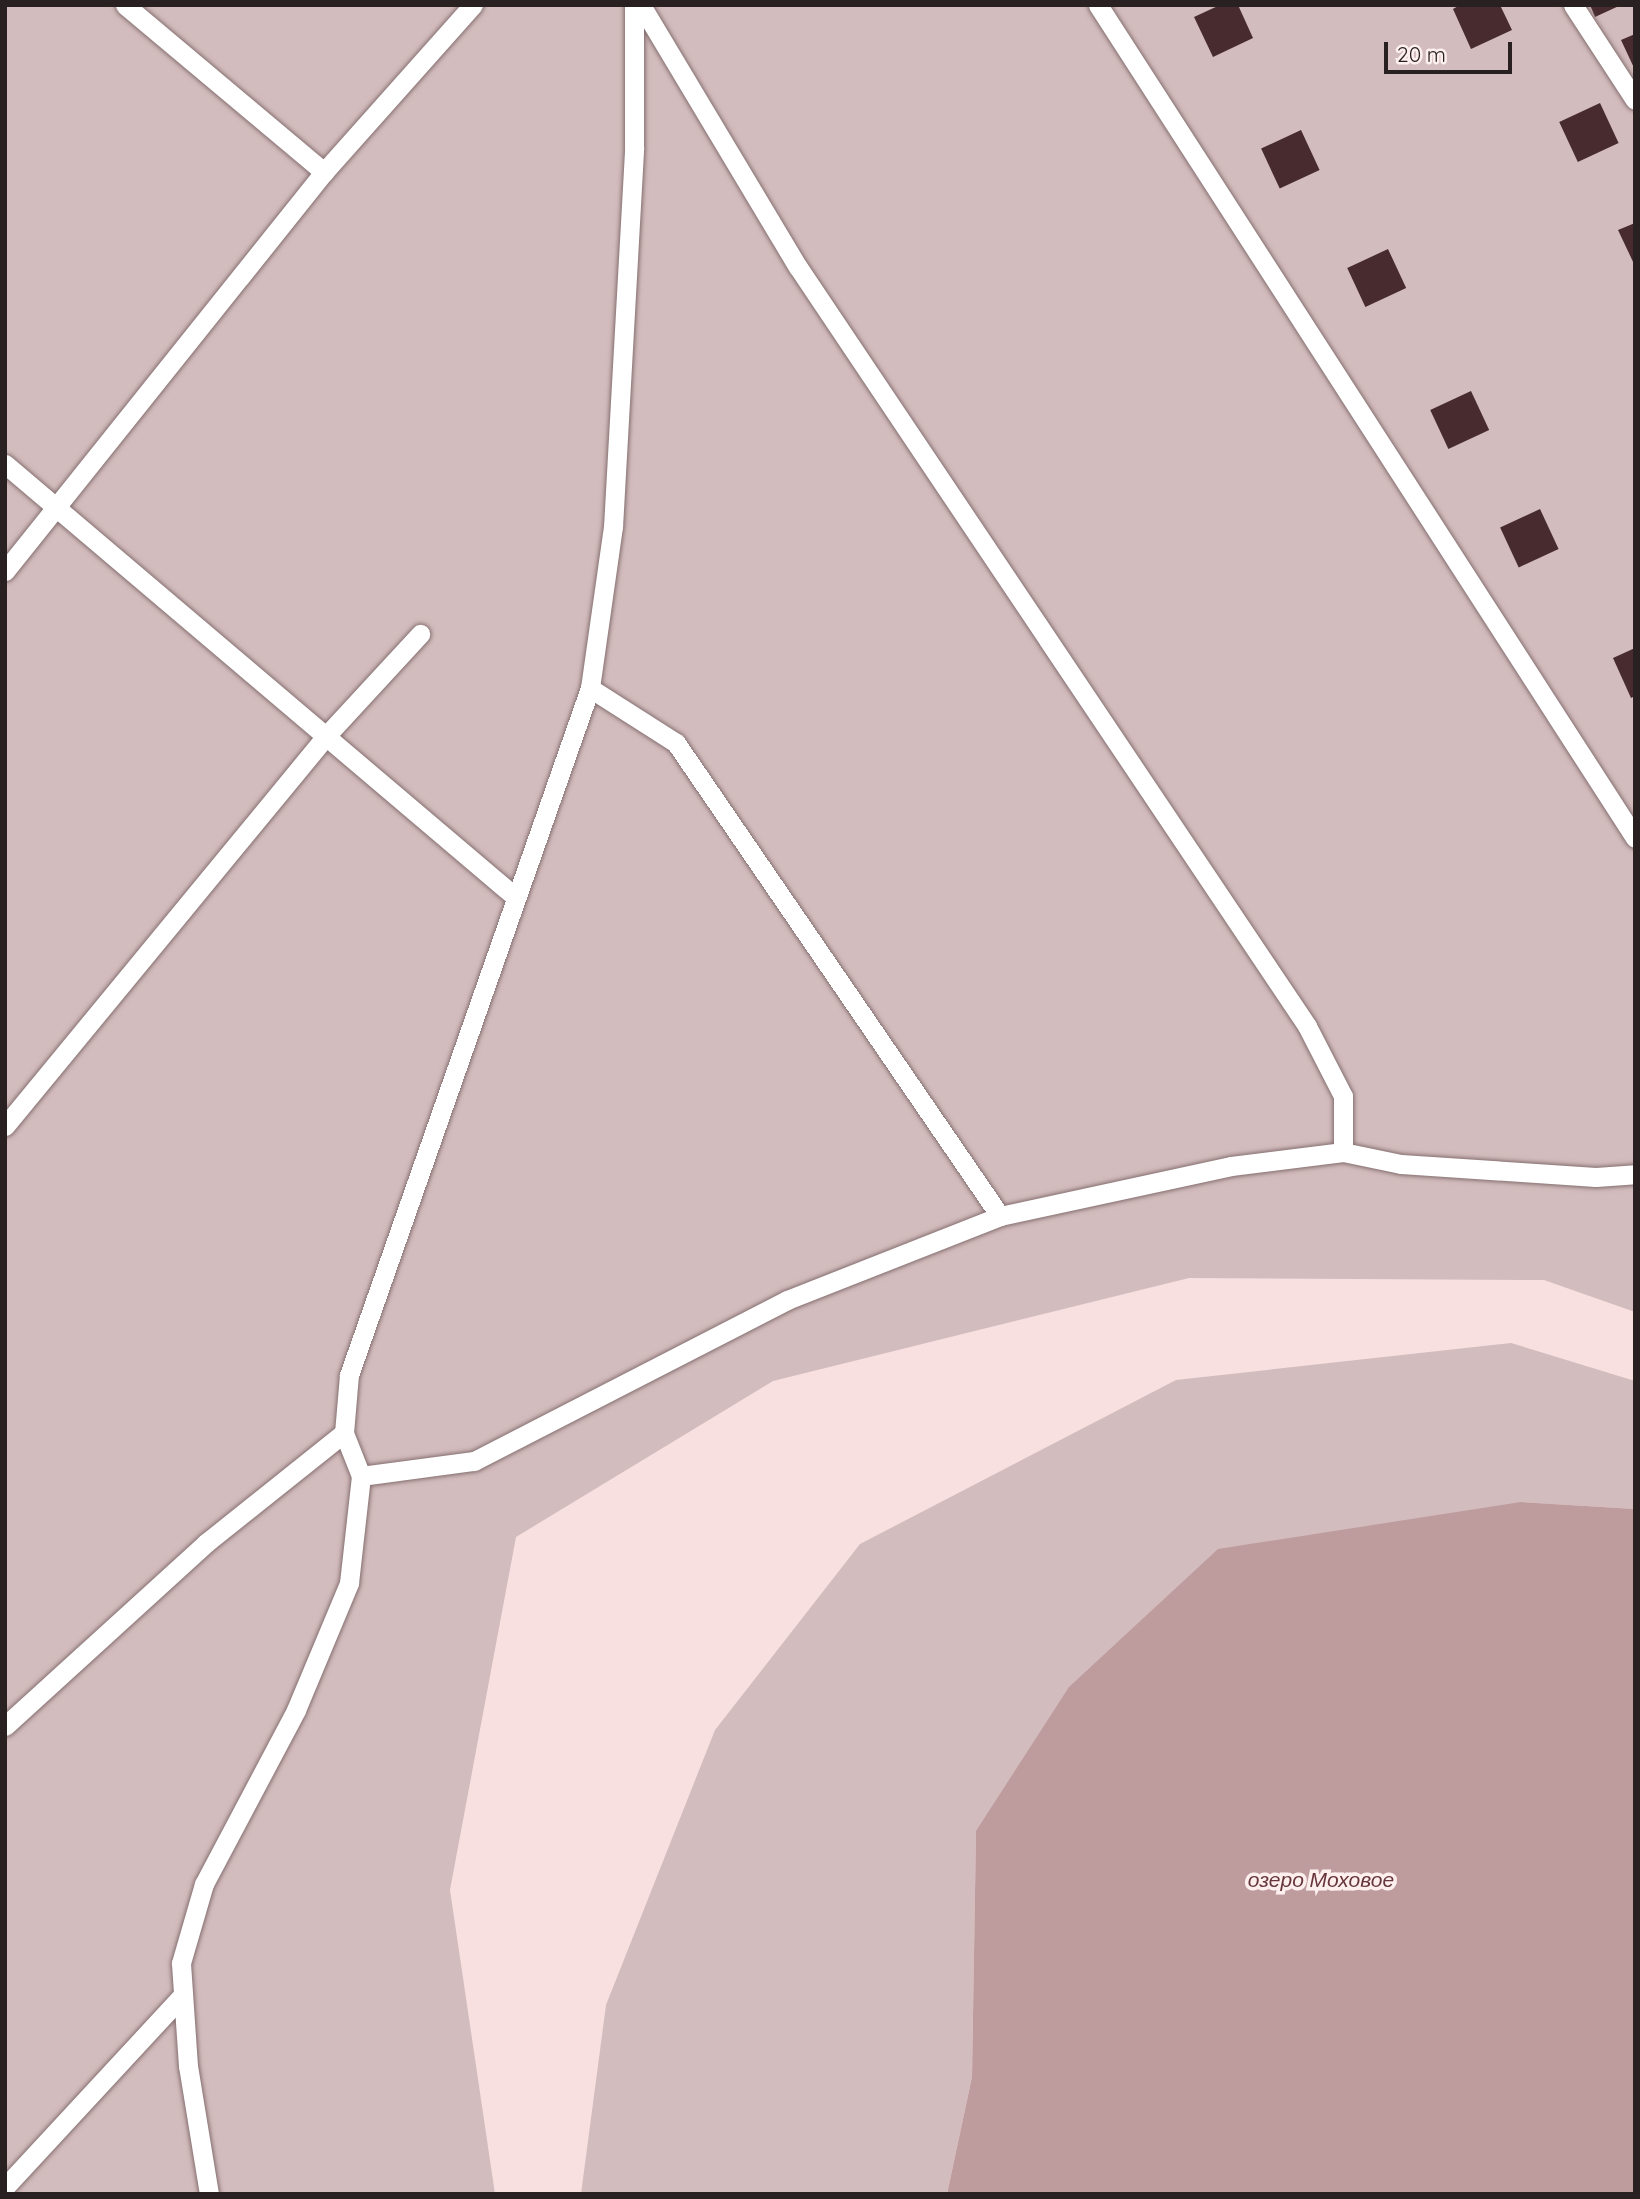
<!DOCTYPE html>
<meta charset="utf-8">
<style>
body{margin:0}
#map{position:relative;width:1640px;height:2199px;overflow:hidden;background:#f8dfe0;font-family:Quicksand,sans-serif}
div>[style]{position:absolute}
.green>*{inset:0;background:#d3bcbd}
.water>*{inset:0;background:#be9c9e}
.building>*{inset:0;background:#472b2e;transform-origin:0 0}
.roads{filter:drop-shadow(0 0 2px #856f70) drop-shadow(0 0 2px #856f70)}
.service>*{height:19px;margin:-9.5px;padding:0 9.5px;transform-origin:9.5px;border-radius:9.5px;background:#fff}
span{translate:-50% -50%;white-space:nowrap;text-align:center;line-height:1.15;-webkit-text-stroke:7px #feefef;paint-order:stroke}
.water-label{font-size:21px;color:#67363b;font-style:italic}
.frame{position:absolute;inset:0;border:7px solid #292021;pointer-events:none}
.scale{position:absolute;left:1384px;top:42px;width:128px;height:32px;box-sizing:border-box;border:4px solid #292021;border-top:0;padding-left:9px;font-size:21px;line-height:24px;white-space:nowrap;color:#292021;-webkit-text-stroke:5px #feefef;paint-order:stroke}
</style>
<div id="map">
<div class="green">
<div style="clip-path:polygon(5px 5px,1635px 5px,1635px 1312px,1544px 1280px,1189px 1278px,773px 1381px,516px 1537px,450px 1890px,495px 2194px,5px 2194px)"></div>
<div style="clip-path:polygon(1511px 1343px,1635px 1381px,1635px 1509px,1521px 1502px,976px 1831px,972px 2077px,947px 2194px,581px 2194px,606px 2005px,715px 1730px,860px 1544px,1176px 1380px)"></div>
</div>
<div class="water">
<div style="clip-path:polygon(1521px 1502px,1635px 1509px,1635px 2194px,947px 2194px,972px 2077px,976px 1831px,1069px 1687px,1218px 1549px)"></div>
</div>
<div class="building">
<div style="clip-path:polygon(1220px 5px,1238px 5px,1253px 38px,1213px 57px,1194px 17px)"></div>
<div style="clip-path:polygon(1460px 5px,1500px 5px,1512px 30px,1471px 49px,1453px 9px)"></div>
<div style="clip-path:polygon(1590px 5px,1621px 5px,1595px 17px)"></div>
<div style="clip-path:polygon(1635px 34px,1635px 70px,1621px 40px)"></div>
<div style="left:1600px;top:103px;width:44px;height:45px;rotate:65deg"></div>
<div style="left:1301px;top:130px;width:44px;height:44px;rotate:65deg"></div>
<div style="clip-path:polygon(1635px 223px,1635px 266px,1618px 230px)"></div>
<div style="left:1388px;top:249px;width:43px;height:45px;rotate:65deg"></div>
<div style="left:1471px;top:391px;width:43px;height:45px;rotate:65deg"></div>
<div style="left:1540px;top:509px;width:44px;height:44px;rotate:65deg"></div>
<div style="clip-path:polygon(1635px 648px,1635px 696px,1631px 698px,1613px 658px)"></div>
</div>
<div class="roads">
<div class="service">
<div style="left:125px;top:5px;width:260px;rotate:40deg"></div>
<div style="left:641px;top:5px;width:305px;rotate:59.1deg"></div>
<div style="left:798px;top:267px;width:914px;rotate:56.15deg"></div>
<div style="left:1307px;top:1026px;width:79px;rotate:62.8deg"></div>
<div style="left:1343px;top:1096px;width:56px;rotate:90deg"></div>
<div style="left:1098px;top:5px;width:991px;rotate:57.19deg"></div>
<div style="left:1573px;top:5px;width:113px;rotate:56.9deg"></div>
<div style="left:5px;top:464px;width:666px;rotate:40.31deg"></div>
<div style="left:5px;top:571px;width:511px;rotate:-51.36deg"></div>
<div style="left:324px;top:172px;width:224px;rotate:-48.3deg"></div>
<div style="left:590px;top:688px;width:102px;rotate:32.6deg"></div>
<div style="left:676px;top:743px;width:573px;rotate:55.59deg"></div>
<div style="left:5px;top:1126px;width:505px;rotate:-50.54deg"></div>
<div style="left:326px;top:736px;width:139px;rotate:-47.3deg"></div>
<div style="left:361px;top:1476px;width:114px;rotate:-7.6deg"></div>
<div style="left:474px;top:1461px;width:352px;rotate:-27.2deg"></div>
<div style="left:787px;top:1300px;width:229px;rotate:-21.5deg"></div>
<div style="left:1000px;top:1216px;width:236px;rotate:-12.2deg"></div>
<div style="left:1231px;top:1166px;width:113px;rotate:-7.1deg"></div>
<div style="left:1343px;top:1152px;width:59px;rotate:11.7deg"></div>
<div style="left:1401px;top:1164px;width:195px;rotate:3.8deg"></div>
<div style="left:1596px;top:1177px;width:39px;rotate:-4deg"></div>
<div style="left:5px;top:1726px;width:272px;rotate:-42.3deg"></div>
<div style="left:206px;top:1543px;width:176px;rotate:-38.6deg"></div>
<div style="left:5px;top:2187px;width:262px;rotate:-47.2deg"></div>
<div style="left:209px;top:2194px;width:130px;rotate:-99.3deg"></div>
<div style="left:188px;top:2066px;width:103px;rotate:-93.9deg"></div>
<div style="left:181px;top:1963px;width:82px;rotate:-73.8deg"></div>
<div style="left:204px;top:1884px;width:197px;rotate:-62.1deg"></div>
<div style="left:296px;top:1710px;width:138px;rotate:-67.3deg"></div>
<div style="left:349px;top:1583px;width:108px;rotate:-83.6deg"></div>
<div style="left:361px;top:1476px;width:46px;rotate:-111.6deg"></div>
<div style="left:344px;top:1433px;width:58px;rotate:-85.1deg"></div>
<div style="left:349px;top:1375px;width:728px;rotate:-70.67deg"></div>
<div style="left:590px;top:688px;width:163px;rotate:-81.9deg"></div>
<div style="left:613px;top:527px;width:380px;rotate:-86.8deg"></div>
<div style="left:634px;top:148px;width:143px;rotate:-90deg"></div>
</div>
</div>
<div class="water-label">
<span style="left:1321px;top:1879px">озеро Моховое</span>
</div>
<div class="frame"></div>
<div class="scale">20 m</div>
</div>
